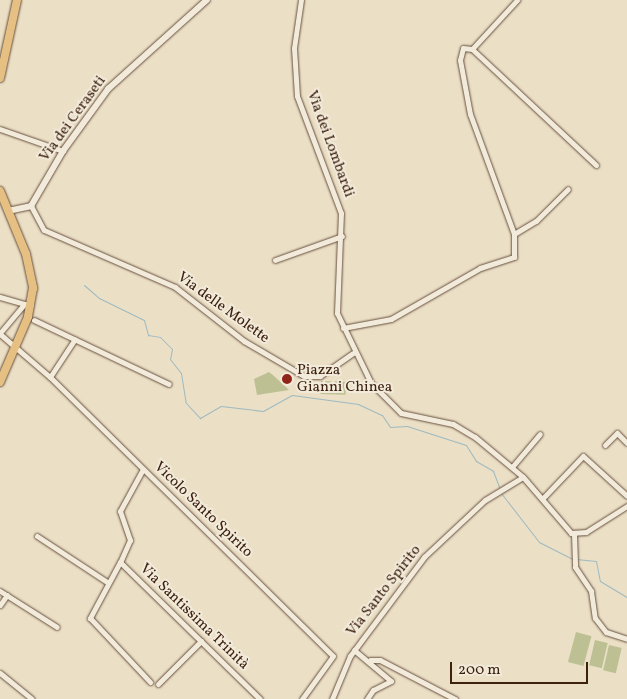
<!DOCTYPE html>
<meta charset="utf-8">
<style>
body{margin:0}
#map{position:relative;width:627px;height:699px;overflow:hidden;background:#ebdfc6;font-family:Vollkorn,serif}
div>[style]{position:absolute}
.green>*{inset:0;background:#bcc092;transform-origin:0 0}
.stream>*{height:1px;margin:-0.5px;padding:0 0.5px;transform-origin:0.5px;border-radius:0.5px;background:#9ebac0}
.roads{filter:drop-shadow(0 0 1px #68503d) drop-shadow(0 0 1px #68503d)}
.minor>*{height:5px;margin:-2.5px;padding:0 2.5px;transform-origin:2.5px;border-radius:2.5px;background:#f2eada}
.tertiary>*{height:6px;margin:-3px;padding:0 3px;transform-origin:3px;border-radius:3px;background:#f2eada}
.primary>*{height:8px;margin:-4px;padding:0 4px;transform-origin:4px;border-radius:4px;background:#e6c083}
.dots>*{width:14px;height:14px;translate:-50% -50%;box-sizing:border-box;border:2px solid #f2eada;border-radius:50%}
span{translate:-50% -50%;white-space:nowrap;text-align:center;line-height:1.15;-webkit-text-stroke:4px #f2eada;paint-order:stroke}
.street-label{font-size:15px;color:#3d210f}
.poi-label{font-size:15px;color:#3d210f}
.left{translate:0 -50%;text-align:left}
.scale{position:absolute;left:450px;top:662px;width:138px;height:22px;box-sizing:border-box;border:2px solid #3d210f;border-top:0;padding-left:6px;font-size:15px;line-height:18px;white-space:nowrap;color:#3d210f;-webkit-text-stroke:4px #f2eada;paint-order:stroke}
</style>
<div id="map">
<div class="green">
<div style="clip-path:polygon(269px 372px,274px 376px,289px 390px,257px 395px,254px 379px)"></div>
<div style="left:321px;top:381px;width:25px;height:13px;rotate:2deg"></div>
<div style="left:576px;top:632px;width:16px;height:31px;rotate:15deg"></div>
<div style="left:595px;top:640px;width:13px;height:26px;rotate:13deg"></div>
<div style="left:609px;top:645px;width:13px;height:26px;rotate:13deg"></div>
</div>
<div class="stream">
<div style="left:84px;top:285px;width:20px;rotate:41deg"></div>
<div style="left:99px;top:298px;width:50px;rotate:26.1deg"></div>
<div style="left:144px;top:320px;width:16px;rotate:75deg"></div>
<div style="left:148px;top:335px;width:12px;rotate:9deg"></div>
<div style="left:160px;top:337px;width:17px;rotate:45deg"></div>
<div style="left:172px;top:349px;width:10px;rotate:101deg"></div>
<div style="left:170px;top:359px;width:18px;rotate:52deg"></div>
<div style="left:181px;top:373px;width:30px;rotate:81deg"></div>
<div style="left:186px;top:403px;width:21px;rotate:47deg"></div>
<div style="left:200px;top:418px;width:24px;rotate:-30deg"></div>
<div style="left:221px;top:406px;width:42px;rotate:6.8deg"></div>
<div style="left:263px;top:411px;width:33px;rotate:-29deg"></div>
<div style="left:292px;top:395px;width:67px;rotate:7.8deg"></div>
<div style="left:358px;top:404px;width:26px;rotate:25deg"></div>
<div style="left:382px;top:415px;width:14px;rotate:56deg"></div>
<div style="left:390px;top:427px;width:17px;rotate:-3deg"></div>
<div style="left:407px;top:426px;width:62px;rotate:17.9deg"></div>
<div style="left:466px;top:445px;width:19px;rotate:58deg"></div>
<div style="left:476px;top:461px;width:20px;rotate:30deg"></div>
<div style="left:493px;top:471px;width:19px;rotate:69deg"></div>
<div style="left:501px;top:493px;width:62px;rotate:52.2deg"></div>
<div style="left:539px;top:542px;width:37px;rotate:27deg"></div>
<div style="left:576px;top:559px;width:20px;rotate:6deg"></div>
<div style="left:596px;top:561px;width:20px;rotate:79deg"></div>
<div style="left:600px;top:581px;width:31px;rotate:31deg"></div>
</div>
<div class="roads">
<div class="minor">
<div style="left:301px;top:0;width:49px;rotate:98.3deg"></div>
<div style="left:294px;top:48px;width:48px;rotate:86.4deg"></div>
<div style="left:297px;top:96px;width:125px;rotate:69.4deg"></div>
<div style="left:341px;top:213px;width:100px;rotate:92.3deg"></div>
<div style="left:337px;top:313px;width:78px;rotate:64.1deg"></div>
<div style="left:371px;top:383px;width:42px;rotate:45deg"></div>
<div style="left:401px;top:413px;width:53px;rotate:11.9deg"></div>
<div style="left:453px;top:424px;width:26px;rotate:31deg"></div>
<div style="left:475px;top:437px;width:62px;rotate:39.8deg"></div>
<div style="left:523px;top:477px;width:74px;rotate:49.4deg"></div>
<div style="left:571px;top:533px;width:15px;rotate:-4deg"></div>
<div style="left:586px;top:532px;width:49px;rotate:-32.4deg"></div>
<div style="left:472px;top:49px;width:67px;rotate:-47.4deg"></div>
<div style="left:0;top:129px;width:67px;rotate:19.2deg"></div>
<div style="left:31px;top:206px;width:27px;rotate:62deg"></div>
<div style="left:44px;top:230px;width:143px;rotate:23.5deg"></div>
<div style="left:175px;top:287px;width:88px;rotate:38deg"></div>
<div style="left:244px;top:341px;width:69px;rotate:30.3deg"></div>
<div style="left:304px;top:376px;width:16px"></div>
<div style="left:320px;top:376px;width:40px;rotate:-34.9deg"></div>
<div style="left:514px;top:234px;width:26px;rotate:-31deg"></div>
<div style="left:536px;top:221px;width:45px;rotate:-45deg"></div>
<div style="left:275px;top:260px;width:71px;rotate:-19.7deg"></div>
<div style="left:0;top:297px;width:25px;rotate:16deg"></div>
<div style="left:34px;top:320px;width:149px;rotate:25.4deg"></div>
<div style="left:343px;top:328px;width:49px;rotate:-10.6deg"></div>
<div style="left:391px;top:319px;width:103px;rotate:-29.8deg"></div>
<div style="left:480px;top:268px;width:36px;rotate:-18deg"></div>
<div style="left:514px;top:257px;width:23px;rotate:-90deg"></div>
<div style="left:514px;top:234px;width:128px;rotate:-110.1deg"></div>
<div style="left:470px;top:114px;width:55px;rotate:-100.5deg"></div>
<div style="left:460px;top:60px;width:12px;rotate:-76deg"></div>
<div style="left:463px;top:48px;width:9px;rotate:6deg"></div>
<div style="left:472px;top:49px;width:170px;rotate:43.1deg"></div>
<div style="left:0;top:333px;width:38px;rotate:-50deg"></div>
<div style="left:24px;top:304px;width:7px;rotate:8deg"></div>
<div style="left:0;top:334px;width:66px;rotate:40.7deg"></div>
<div style="left:50px;top:377px;width:397px;rotate:44.6deg"></div>
<div style="left:333px;top:656px;width:53px;rotate:125.8deg"></div>
<div style="left:50px;top:377px;width:45px;rotate:-56.7deg"></div>
<div style="left:605px;top:445px;width:17px;rotate:-45deg"></div>
<div style="left:617px;top:433px;width:14px;rotate:45deg"></div>
<div style="left:512px;top:467px;width:43px;rotate:-49.7deg"></div>
<div style="left:143px;top:469px;width:48px;rotate:118.7deg"></div>
<div style="left:120px;top:511px;width:31px;rotate:71deg"></div>
<div style="left:130px;top:540px;width:24px;rotate:114deg"></div>
<div style="left:120px;top:562px;width:196px;rotate:44.4deg"></div>
<div style="left:543px;top:498px;width:58px;rotate:-46.4deg"></div>
<div style="left:583px;top:456px;width:59px;rotate:42.3deg"></div>
<div style="left:574px;top:534px;width:33px;rotate:88deg"></div>
<div style="left:575px;top:567px;width:29px;rotate:56deg"></div>
<div style="left:591px;top:591px;width:27px;rotate:82deg"></div>
<div style="left:595px;top:618px;width:18px;rotate:52deg"></div>
<div style="left:606px;top:632px;width:22px;rotate:18deg"></div>
<div style="left:37px;top:536px;width:84px;rotate:33.3deg"></div>
<div style="left:120px;top:562px;width:64px;rotate:118.2deg"></div>
<div style="left:90px;top:618px;width:88px;rotate:46.8deg"></div>
<div style="left:0;top:591px;width:67px;rotate:32.3deg"></div>
<div style="left:0;top:605px;width:12px;rotate:-55deg"></div>
<div style="left:354px;top:650px;width:48px;rotate:40deg"></div>
<div style="left:391px;top:681px;width:20px;rotate:153deg"></div>
<div style="left:373px;top:690px;width:11px;rotate:124deg"></div>
<div style="left:370px;top:660px;width:10px"></div>
<div style="left:380px;top:660px;width:85px;rotate:27.5deg"></div>
<div style="left:0;top:673px;width:41px;rotate:39.1deg"></div>
<div style="left:158px;top:684px;width:61px;rotate:-45deg"></div>
<div style="left:332px;top:699px;width:47px;rotate:-67.3deg"></div>
<div style="left:350px;top:656px;width:124px;rotate:-53.2deg"></div>
<div style="left:424px;top:557px;width:83px;rotate:-43.1deg"></div>
<div style="left:485px;top:500px;width:44px;rotate:-31.2deg"></div>
</div>
<div class="tertiary">
<div style="left:8px;top:211px;width:24px;rotate:-12deg"></div>
<div style="left:31px;top:206px;width:64px;rotate:-59.8deg"></div>
<div style="left:63px;top:151px;width:77px;rotate:-54deg"></div>
<div style="left:108px;top:89px;width:133px;rotate:-42deg"></div>
</div>
<div class="primary">
<div style="left:0;top:78px;width:80px;rotate:-77.7deg"></div>
<div style="left:0;top:191px;width:68px;rotate:67.6deg"></div>
<div style="left:26px;top:254px;width:35px;rotate:78deg"></div>
<div style="left:33px;top:288px;width:29px;rotate:100deg"></div>
<div style="left:28px;top:317px;width:71px;rotate:113.3deg"></div>
</div>
</div>
<div class="dots">
<div style="left:287px;top:379px;background:#8f2418"></div>
</div>
<div class="street-label">
<span style="left:73px;top:119px;rotate:-54deg">Via dei Ceraseti</span>
<span style="left:330px;top:144px;rotate:70deg">Via dei Lombardi</span>
<span style="left:223px;top:308px;rotate:36deg">Via delle Molette</span>
<span style="left:203px;top:510px;rotate:44deg">Vicolo Santo Spirito</span>
<span style="left:384px;top:591px;rotate:-52deg">Via Santo Spirito</span>
<span style="left:194px;top:617px;rotate:44deg">Via Santissima Trinità</span>
</div>
<div class="poi-label">
<span class="left" style="left:297px;top:379px">Piazza<br>Gianni Chinea</span>
</div>
<div class="scale">200 m</div>
</div>
